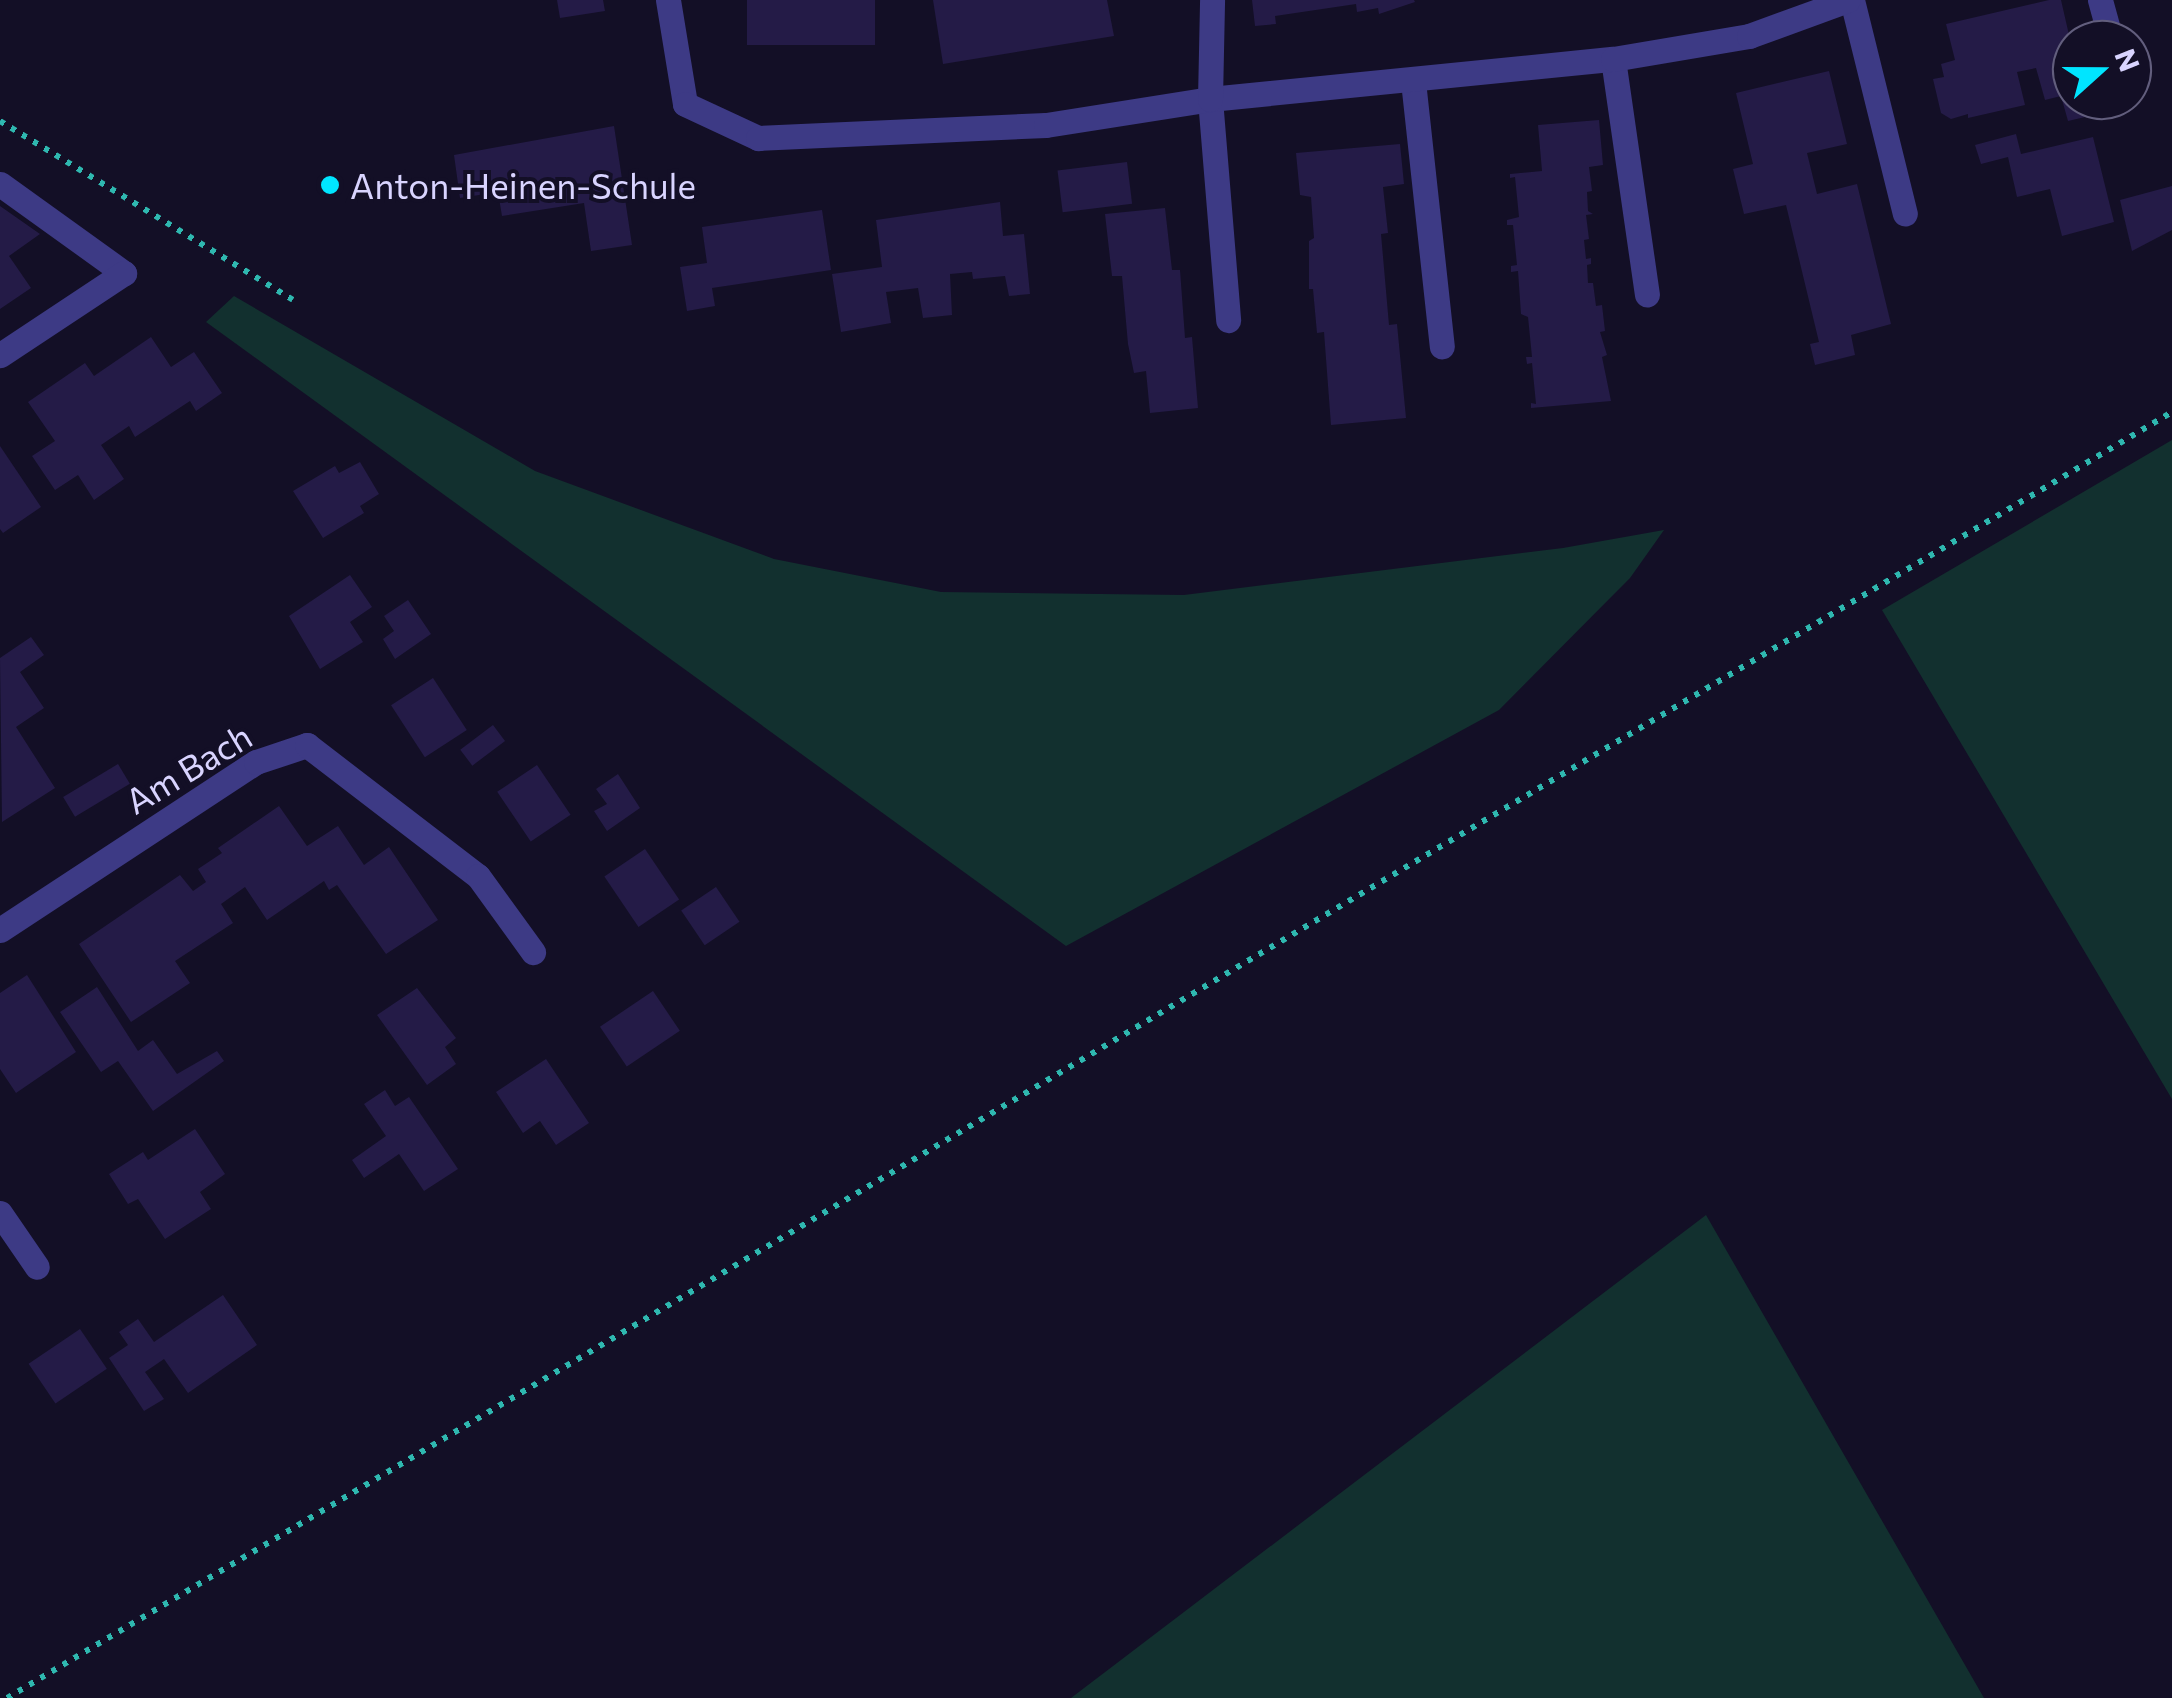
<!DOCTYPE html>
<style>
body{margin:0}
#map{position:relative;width:2172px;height:1698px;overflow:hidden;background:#130f26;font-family:Commissioner,sans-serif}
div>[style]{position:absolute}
.green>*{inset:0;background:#12302f}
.building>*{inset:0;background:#241b47;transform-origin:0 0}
.path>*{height:6px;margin-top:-3px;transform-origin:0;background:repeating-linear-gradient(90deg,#2fb8b0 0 5px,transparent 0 13px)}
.service>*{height:25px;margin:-12.5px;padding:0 12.5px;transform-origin:12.5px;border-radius:12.5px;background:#3d3a85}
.minor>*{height:25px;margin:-12.5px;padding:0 12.5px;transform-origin:12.5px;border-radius:12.5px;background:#3d3a85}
.dots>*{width:28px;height:28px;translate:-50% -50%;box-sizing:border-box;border:5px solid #130f26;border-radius:50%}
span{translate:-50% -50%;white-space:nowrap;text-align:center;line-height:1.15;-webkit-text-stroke:8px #130f26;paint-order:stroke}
.poi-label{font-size:35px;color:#d9d4ff}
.left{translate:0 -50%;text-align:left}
.street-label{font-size:35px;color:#d9d4ff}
.north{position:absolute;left:2052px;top:20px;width:100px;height:100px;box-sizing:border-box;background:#130f26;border:2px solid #625e7d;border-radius:50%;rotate:69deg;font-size:28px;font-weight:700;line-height:40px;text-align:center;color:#d9d4ff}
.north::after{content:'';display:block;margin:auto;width:35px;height:45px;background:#00e5ff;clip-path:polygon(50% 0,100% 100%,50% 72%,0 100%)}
</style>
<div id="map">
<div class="green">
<div style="clip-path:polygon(234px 296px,535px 471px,774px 559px,941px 592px,1184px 595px,1563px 548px,1664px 530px,1630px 578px,1499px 710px,1066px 946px,206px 322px)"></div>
<div style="clip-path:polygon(2172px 440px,2172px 1099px,1882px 610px)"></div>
<div style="clip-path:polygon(1706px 1215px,1984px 1698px,1071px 1698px)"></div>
</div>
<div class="building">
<div style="clip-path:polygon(557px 0,603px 0,605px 11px,560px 18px)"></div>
<div style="left:747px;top:0;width:128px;height:45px"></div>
<div style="clip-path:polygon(933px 0,1107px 0,1114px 36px,943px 64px)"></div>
<div style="clip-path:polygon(1252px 0,1414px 0,1415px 2px,1379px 14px,1378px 8px,1357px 12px,1356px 4px,1275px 16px,1276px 24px,1255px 26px)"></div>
<div style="clip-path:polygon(2049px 0,2061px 0,2072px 48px,2072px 100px,2113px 100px,2115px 110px,2068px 121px,2061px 96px,2045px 100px,2036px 68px,2017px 72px,2025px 105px,1968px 118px,1968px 114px,1951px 119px,1941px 113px,1933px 79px,1944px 77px,1941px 64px,1955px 60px,1946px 24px)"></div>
<div style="clip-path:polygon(1829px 71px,1847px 144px,1807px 153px,1817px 194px,1857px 184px,1891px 324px,1851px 335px,1855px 355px,1815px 365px,1810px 344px,1819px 342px,1786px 205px,1744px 214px,1733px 169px,1753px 164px,1736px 93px)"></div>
<div style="clip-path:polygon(1599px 120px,1603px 165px,1589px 167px,1592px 191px,1587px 192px,1588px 211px,1593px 214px,1586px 215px,1589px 239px,1584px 240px,1586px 259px,1591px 258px,1591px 264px,1587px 265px,1588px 283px,1593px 283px,1596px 306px,1602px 305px,1605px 331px,1600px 332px,1607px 355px,1602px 357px,1611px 401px,1531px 408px,1531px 403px,1536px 404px,1532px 363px,1527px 364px,1526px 357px,1532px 357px,1528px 317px,1521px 314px,1518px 271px,1511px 272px,1511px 266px,1517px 265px,1513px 225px,1507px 225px,1507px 220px,1519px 217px,1515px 177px,1510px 178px,1510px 174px,1542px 171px,1538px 125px)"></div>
<div style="clip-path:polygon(614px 126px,632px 245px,591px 251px,584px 203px,502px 216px,498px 192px,460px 198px,454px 155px)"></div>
<div style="clip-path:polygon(2016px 134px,2021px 154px,2093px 137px,2114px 222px,2062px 236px,2050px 189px,2017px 197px,2008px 157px,1981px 164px,1975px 145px)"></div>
<div style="clip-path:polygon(1400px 144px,1404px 184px,1383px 187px,1388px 233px,1381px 234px,1389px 325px,1397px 324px,1406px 418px,1331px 425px,1324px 332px,1317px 333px,1313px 289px,1309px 289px,1309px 241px,1314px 238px,1311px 197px,1300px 195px,1296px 153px)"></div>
<div style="left:1127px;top:162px;width:42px;height:70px;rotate:83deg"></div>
<div style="clip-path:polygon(2172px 186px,2172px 230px,2132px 251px,2120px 200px)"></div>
<div style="clip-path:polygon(1000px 202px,1003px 236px,1024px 234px,1030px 294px,1009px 296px,1005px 276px,973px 279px,972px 272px,950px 274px,952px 315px,923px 318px,918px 288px,886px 292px,891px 323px,841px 332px,832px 274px,882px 267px,876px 220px)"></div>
<div style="clip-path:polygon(0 206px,40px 234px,9px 256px,31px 288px,0 309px)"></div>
<div style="clip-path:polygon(1165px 208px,1172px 270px,1180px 270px,1185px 338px,1192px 337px,1198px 408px,1150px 413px,1146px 371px,1134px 373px,1128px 344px,1122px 276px,1112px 276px,1105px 214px)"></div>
<div style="clip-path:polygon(822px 210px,831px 270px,712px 288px,715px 306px,687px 311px,680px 267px,707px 263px,702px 227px)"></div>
<div style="clip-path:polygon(151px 337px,171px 367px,194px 352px,222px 393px,196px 411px,190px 401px,135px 437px,129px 426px,101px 445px,124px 479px,94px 500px,78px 475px,55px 490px,32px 456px,55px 441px,28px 402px,85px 363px,94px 376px)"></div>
<div style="clip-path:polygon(0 446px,41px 507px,3px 533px,0 529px)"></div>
<div style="clip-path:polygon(360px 462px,379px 494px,360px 506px,364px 513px,323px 538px,293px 491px,335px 466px,339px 473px)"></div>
<div style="clip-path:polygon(350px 575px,372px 607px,350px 622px,363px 642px,320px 669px,289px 616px)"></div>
<div style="clip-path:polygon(408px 600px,431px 634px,395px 659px,383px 639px,394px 631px,384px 616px)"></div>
<div style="clip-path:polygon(31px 637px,44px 655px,20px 672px,44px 708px,16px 727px,55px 788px,2px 822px,0 658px)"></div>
<div style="left:433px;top:678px;width:62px;height:50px;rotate:57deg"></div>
<div style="left:493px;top:725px;width:20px;height:41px;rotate:53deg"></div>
<div style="left:118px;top:764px;width:23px;height:64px;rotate:59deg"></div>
<div style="left:537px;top:765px;width:60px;height:48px;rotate:56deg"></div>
<div style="clip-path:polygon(618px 774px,640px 808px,607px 831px,594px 811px,607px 804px,596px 789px)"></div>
<div style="clip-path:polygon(279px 806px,307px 846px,338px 826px,364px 865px,389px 847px,438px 920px,386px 954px,337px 885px,329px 890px,324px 881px,267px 920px,245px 887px,221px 904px,233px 923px,175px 961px,190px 983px,131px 1022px,79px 944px,180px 875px,193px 891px,206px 882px,198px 869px,222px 853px,218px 848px)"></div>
<div style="left:645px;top:849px;width:61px;height:49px;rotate:56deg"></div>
<div style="left:716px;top:887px;width:42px;height:42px;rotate:56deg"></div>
<div style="clip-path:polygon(27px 975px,76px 1052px,16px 1093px,0 1069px,0 993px)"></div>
<div style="clip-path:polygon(97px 987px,138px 1051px,153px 1040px,177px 1074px,217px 1051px,224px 1061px,153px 1111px,118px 1061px,101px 1072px,60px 1012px)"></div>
<div style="clip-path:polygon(417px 988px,456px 1038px,445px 1047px,456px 1064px,427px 1085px,377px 1015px)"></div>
<div style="left:653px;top:991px;width:48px;height:64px;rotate:56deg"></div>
<div style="clip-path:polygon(546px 1059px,589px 1123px,556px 1145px,540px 1121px,523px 1133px,496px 1092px)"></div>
<div style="clip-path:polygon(385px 1090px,395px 1106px,409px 1097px,458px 1169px,424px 1191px,399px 1154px,364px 1178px,352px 1160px,386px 1136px,364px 1104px)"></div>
<div style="clip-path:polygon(195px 1129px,225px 1174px,200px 1192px,211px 1209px,165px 1239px,138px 1199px,128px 1204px,109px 1174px,143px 1152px,148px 1160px)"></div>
<div style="clip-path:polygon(223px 1295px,257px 1345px,188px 1393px,164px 1359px,145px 1372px,164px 1399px,144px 1411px,109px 1358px,128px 1345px,119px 1332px,138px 1319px,154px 1342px)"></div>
<div style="left:80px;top:1329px;width:48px;height:62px;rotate:56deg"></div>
</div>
<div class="path">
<div style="left:0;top:121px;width:343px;rotate:31.4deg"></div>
<div style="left:7px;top:1698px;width:2518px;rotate:-30.71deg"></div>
</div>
<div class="service">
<div style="left:1852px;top:0;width:220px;rotate:76.1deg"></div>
<div style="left:2100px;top:0;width:41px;rotate:74.6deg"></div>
<div style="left:1613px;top:59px;width:238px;rotate:81.8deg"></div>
<div style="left:1413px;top:81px;width:267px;rotate:83.8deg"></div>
<div style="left:1210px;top:99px;width:222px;rotate:85.3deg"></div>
</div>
<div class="minor">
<div style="left:668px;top:0;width:105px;rotate:80.7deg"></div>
<div style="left:685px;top:104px;width:81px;rotate:25deg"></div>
<div style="left:758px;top:138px;width:288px;rotate:-2.6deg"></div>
<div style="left:1046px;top:125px;width:166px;rotate:-9deg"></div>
<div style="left:1210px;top:99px;width:405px;rotate:-5.7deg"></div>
<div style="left:1613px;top:59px;width:138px;rotate:-9.6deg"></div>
<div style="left:1749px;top:36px;width:105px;rotate:-20deg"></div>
<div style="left:1210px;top:99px;width:99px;rotate:-88.8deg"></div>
<div style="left:0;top:184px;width:153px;rotate:35.7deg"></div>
<div style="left:124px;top:273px;width:149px;rotate:146.5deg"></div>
<div style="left:0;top:930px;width:306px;rotate:-33.3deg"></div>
<div style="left:256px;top:762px;width:54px;rotate:-18.4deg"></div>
<div style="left:307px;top:745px;width:215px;rotate:37.5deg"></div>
<div style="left:478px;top:876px;width:94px;rotate:54.1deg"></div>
<div style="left:0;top:1213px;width:65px;rotate:55.6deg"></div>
</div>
<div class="dots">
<div style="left:330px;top:185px;background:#00e5ff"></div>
</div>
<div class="poi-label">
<span class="left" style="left:350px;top:185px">Anton-Heinen-Schule</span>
</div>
<div class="street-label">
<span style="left:188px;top:768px;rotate:-31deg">Am Bach</span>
</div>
<div class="north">N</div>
</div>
